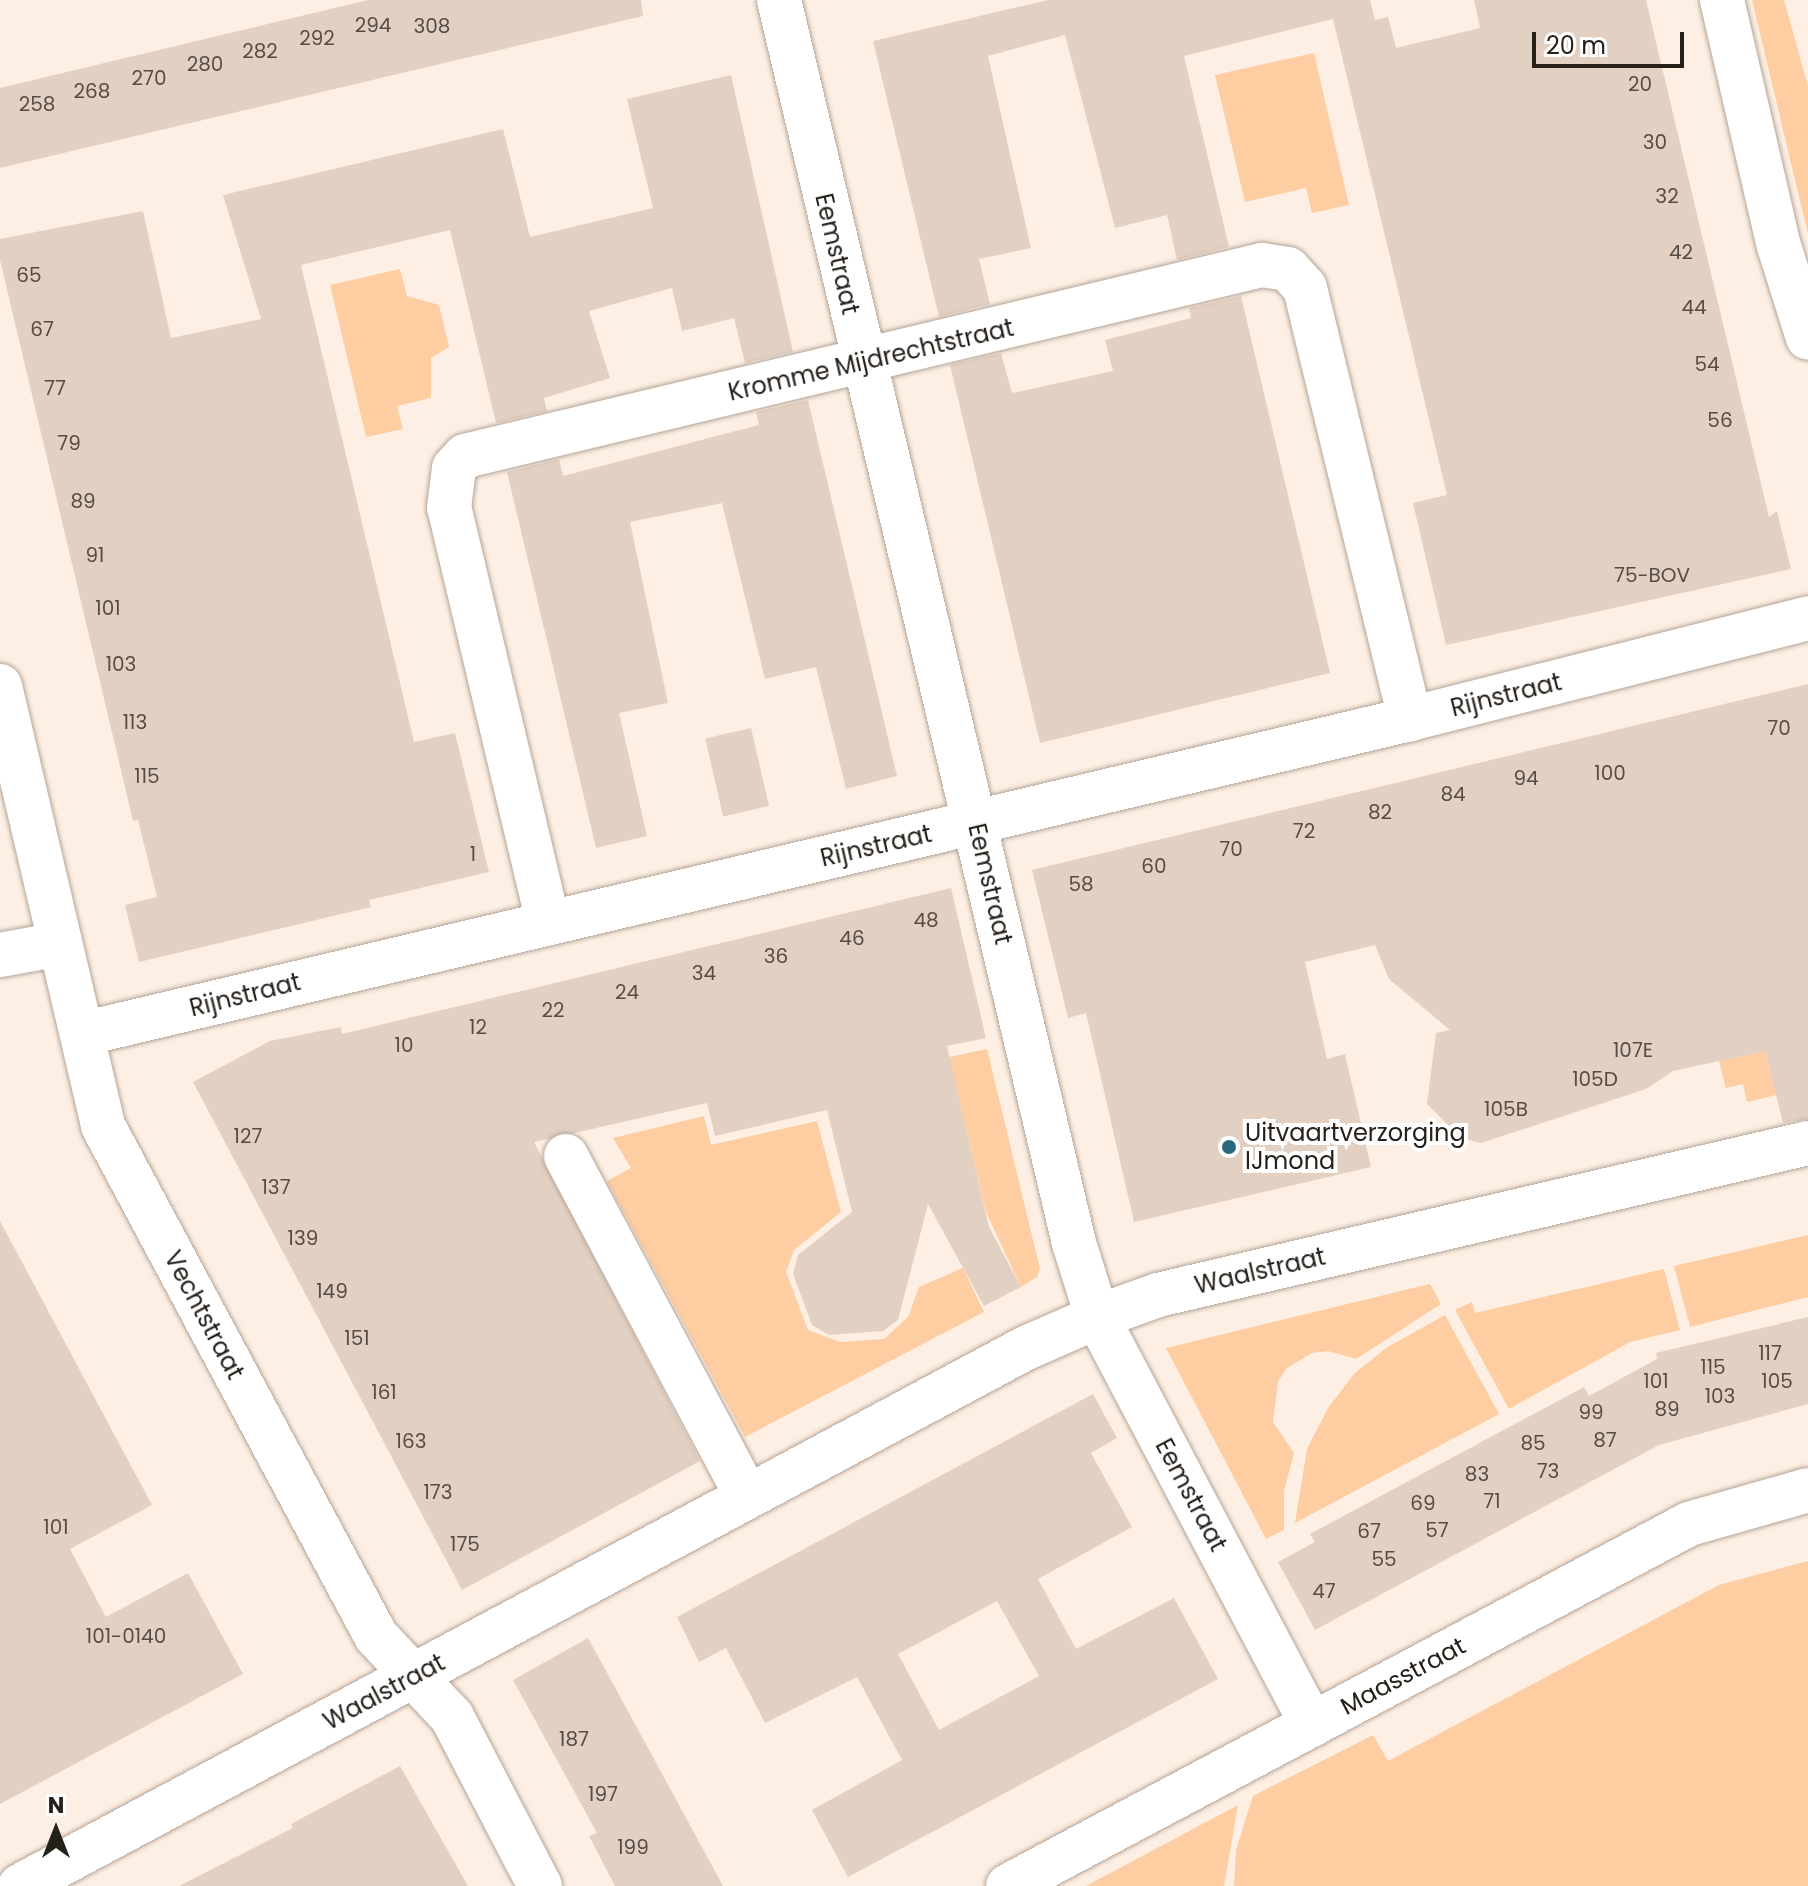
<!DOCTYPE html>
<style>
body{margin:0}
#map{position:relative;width:1808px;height:1886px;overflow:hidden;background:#fdefe3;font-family:Poppins,sans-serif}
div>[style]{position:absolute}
.green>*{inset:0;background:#fecda2}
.building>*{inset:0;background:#e2d1c3;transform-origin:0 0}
.roads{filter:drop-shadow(0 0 2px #b5a497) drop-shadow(0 0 2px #b5a497)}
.minor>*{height:44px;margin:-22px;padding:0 22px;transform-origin:22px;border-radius:22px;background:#fff}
.tertiary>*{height:44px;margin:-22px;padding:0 22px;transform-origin:22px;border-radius:22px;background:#fff}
.dots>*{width:22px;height:22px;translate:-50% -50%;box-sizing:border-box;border:4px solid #fff;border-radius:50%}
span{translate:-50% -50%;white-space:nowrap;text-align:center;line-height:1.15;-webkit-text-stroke:8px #fff;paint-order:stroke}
.number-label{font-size:20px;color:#554c45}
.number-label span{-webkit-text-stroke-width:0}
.street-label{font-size:24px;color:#26201b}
.poi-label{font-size:24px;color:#26201b}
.left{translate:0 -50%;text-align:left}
.north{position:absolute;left:16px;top:1790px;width:80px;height:80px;-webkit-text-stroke:6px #fff;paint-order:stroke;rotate:0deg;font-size:22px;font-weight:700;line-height:32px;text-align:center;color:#26201b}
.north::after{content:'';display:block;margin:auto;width:28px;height:36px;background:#26201b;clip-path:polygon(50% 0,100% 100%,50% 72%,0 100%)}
.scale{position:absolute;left:1532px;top:32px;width:152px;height:36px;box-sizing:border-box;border:4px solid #26201b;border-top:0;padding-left:10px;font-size:24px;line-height:28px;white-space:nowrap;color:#26201b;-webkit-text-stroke:6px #fff;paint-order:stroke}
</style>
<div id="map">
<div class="green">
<div style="clip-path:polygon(1752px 0,1784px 0,1808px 86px,1808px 234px)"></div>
<div style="clip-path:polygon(1314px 53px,1349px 205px,1312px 213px,1306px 188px,1245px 202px,1215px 75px)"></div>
<div style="clip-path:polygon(400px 269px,407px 296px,439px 305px,449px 347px,431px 358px,431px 398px,397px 406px,403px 429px,366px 437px,330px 285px)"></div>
<div style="clip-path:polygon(987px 1049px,1040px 1269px,1037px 1277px,1021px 1287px,986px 1212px,949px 1057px)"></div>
<div style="clip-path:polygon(1765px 1050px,1776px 1095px,1747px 1102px,1743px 1084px,1726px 1088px,1719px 1061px)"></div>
<div style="clip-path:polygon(704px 1116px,711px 1145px,817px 1121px,841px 1212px,794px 1250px,786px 1272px,808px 1330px,840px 1342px,884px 1339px,908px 1317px,919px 1287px,963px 1268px,984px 1312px,745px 1437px,607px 1181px,631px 1168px,613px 1138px)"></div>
<div style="clip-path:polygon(1808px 1235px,1808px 1297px,1690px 1327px,1674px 1266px)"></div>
<div style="clip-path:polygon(1664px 1269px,1680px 1330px,1630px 1342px,1509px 1409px,1455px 1310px,1472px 1302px,1475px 1313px)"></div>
<div style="clip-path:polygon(1430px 1284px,1441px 1304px,1356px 1359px,1328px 1351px,1312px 1353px,1287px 1368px,1278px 1381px,1273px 1422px,1294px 1453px,1284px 1491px,1284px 1530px,1266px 1539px,1166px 1348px)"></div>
<div style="clip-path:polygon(1445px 1315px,1499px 1414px,1295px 1523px,1307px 1449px,1328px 1408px,1354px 1374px,1386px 1348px)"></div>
<div style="clip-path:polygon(1808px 1561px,1808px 1886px,1234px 1886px,1236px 1850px,1253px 1796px,1373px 1735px,1388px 1761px,1719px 1585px)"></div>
<div style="clip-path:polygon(1238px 1805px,1224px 1886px,1086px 1886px)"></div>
</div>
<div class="building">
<div style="clip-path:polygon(368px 0,641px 0,643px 16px,0 168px,0 88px)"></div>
<div style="clip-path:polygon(1048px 0,1370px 0,1375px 20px,1388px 17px,1396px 48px,1480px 28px,1474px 0,1646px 0,1769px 517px,1777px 511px,1791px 569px,1446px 645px,1413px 503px,1447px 495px,1333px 19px,1184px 56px,1229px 247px,1177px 260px,1167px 215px,1115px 228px,1065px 35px,988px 56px,1031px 248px,979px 259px,990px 304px,939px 317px,873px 41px)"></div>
<div style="clip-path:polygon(731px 75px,793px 352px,745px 363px,734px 318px,682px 331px,672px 288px,589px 311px,610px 378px,544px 398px,547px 411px,496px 423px,450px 230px,301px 265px,414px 742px,455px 733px,489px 872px,369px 900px,371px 907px,139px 962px,125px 905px,157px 897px,138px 820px,133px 821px,0 260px,0 239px,143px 211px,171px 338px,261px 319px,223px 195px,503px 129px,530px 237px,653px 208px,627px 99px)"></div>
<div style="clip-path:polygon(1241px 296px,1330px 673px,1040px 743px,950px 365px,1001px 353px,1012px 393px,1113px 371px,1105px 340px,1191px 318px,1189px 308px)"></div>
<div style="clip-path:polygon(808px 400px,897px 776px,846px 789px,816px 667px,765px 679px,722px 503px,630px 522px,668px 703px,619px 713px,647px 836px,596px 848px,507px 472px,559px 459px,563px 476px,759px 425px,756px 412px)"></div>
<div style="clip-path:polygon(1808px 684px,1808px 1119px,1783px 1123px,1765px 1051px,1673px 1071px,1646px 1089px,1481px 1143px,1461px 1138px,1427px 1104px,1436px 1033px,1450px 1030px,1389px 979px,1375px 945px,1305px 962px,1327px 1059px,1345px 1054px,1371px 1167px,1134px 1222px,1086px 1013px,1068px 1018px,1032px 870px)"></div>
<div style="left:751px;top:728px;width:80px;height:47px;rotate:77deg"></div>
<div style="clip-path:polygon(951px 888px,986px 1038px,947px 1046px,989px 1227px,1021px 1287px,984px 1306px,928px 1204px,898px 1320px,883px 1331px,829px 1335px,812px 1325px,793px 1274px,798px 1255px,852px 1212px,827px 1110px,715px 1136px,707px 1103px,534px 1142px,700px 1461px,462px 1590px,193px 1082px,270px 1041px,341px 1027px,342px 1034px)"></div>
<div style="clip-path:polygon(0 1221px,152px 1505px,70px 1549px,106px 1617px,188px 1573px,243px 1674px,0 1804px)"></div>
<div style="clip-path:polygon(1808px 1317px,1808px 1404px,1659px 1445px,1315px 1630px,1278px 1562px,1315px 1542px,1310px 1534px,1584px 1387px,1589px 1396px,1657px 1359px,1656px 1353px)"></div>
<div style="clip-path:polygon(evenodd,1093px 1394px,1117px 1438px,1091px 1453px,1132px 1527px,1038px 1579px,1076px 1649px,1174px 1598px,1218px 1679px,848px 1877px,812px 1810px,902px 1760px,857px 1677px,765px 1723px,726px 1648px,699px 1662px,677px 1617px,1093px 1394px,997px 1601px,1039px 1676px,939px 1730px,898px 1654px,997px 1601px)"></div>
<div style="clip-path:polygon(588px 1638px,647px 1746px,723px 1886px,615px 1886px,589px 1836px,597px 1833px,513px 1680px)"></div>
<div style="clip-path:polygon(400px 1766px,468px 1886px,179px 1886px,293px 1828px,291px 1824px)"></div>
</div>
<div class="roads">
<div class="minor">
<div style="left:779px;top:0;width:1278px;rotate:76.65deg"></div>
<div style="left:1074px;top:1243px;width:77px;rotate:72.7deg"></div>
<div style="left:1097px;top:1317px;width:461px;rotate:62.2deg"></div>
<div style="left:0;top:686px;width:452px;rotate:76.8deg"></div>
<div style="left:103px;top:1126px;width:578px;rotate:61.84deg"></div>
<div style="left:376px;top:1636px;width:111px;rotate:46.8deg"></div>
<div style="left:452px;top:1717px;width:191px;rotate:62.5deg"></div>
<div style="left:548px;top:922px;width:426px;rotate:-103.4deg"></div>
<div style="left:449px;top:508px;width:40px;rotate:-82.9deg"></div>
<div style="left:454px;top:468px;width:16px;rotate:-47deg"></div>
<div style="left:465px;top:456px;width:820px;rotate:-13.48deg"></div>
<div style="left:1262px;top:265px;width:26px;rotate:9deg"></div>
<div style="left:1288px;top:269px;width:25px;rotate:48deg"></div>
<div style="left:1305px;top:288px;width:444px;rotate:76.3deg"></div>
<div style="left:0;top:955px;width:61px;rotate:-10.4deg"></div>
<div style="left:82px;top:1034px;width:1365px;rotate:-13.34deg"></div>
<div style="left:1410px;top:719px;width:411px;rotate:-14.2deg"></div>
<div style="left:566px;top:1156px;width:385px;rotate:62deg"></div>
<div style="left:20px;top:1886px;width:1141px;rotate:-28.14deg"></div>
<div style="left:1026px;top:1348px;width:77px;rotate:-23.6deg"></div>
<div style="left:1097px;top:1317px;width:65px;rotate:-19.8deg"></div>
<div style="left:1158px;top:1295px;width:668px;rotate:-13.16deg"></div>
<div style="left:1008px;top:1886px;width:771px;rotate:-27.99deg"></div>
<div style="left:1689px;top:1524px;width:124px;rotate:-15.9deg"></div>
</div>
<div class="tertiary">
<div style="left:1722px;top:0;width:253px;rotate:77deg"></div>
<div style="left:1779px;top:246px;width:96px;rotate:72.5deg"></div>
</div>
</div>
<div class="dots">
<div style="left:1229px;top:1147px;background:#27687c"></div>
</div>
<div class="number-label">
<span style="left:373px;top:25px">294</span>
<span style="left:432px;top:26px">308</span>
<span style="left:317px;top:38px">292</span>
<span style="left:260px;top:51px">282</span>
<span style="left:205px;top:64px">280</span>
<span style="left:149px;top:78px">270</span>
<span style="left:1640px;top:84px">20</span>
<span style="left:92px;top:91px">268</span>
<span style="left:37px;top:104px">258</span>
<span style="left:1655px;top:142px">30</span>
<span style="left:1667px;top:196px">32</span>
<span style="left:1681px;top:252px">42</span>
<span style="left:29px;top:275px">65</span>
<span style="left:1694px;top:307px">44</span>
<span style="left:42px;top:329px">67</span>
<span style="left:1707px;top:364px">54</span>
<span style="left:55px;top:388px">77</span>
<span style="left:1720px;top:420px">56</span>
<span style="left:69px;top:443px">79</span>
<span style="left:83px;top:501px">89</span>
<span style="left:95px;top:555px">91</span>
<span style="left:1652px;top:575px">75-BOV</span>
<span style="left:108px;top:608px">101</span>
<span style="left:121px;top:664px">103</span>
<span style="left:135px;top:722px">113</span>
<span style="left:1779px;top:728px">70</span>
<span style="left:1610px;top:773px">100</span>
<span style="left:147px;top:776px">115</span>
<span style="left:1526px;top:778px">94</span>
<span style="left:1453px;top:794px">84</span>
<span style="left:1380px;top:812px">82</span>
<span style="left:1304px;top:831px">72</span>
<span style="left:1231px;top:849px">70</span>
<span style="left:473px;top:854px">1</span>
<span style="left:1154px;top:866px">60</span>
<span style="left:1081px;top:884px">58</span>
<span style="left:926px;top:920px">48</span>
<span style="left:852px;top:938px">46</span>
<span style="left:776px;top:956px">36</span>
<span style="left:704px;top:973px">34</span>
<span style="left:627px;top:992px">24</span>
<span style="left:553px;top:1010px">22</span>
<span style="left:478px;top:1027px">12</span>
<span style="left:404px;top:1045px">10</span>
<span style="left:1633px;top:1050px">107E</span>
<span style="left:1595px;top:1079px">105D</span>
<span style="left:1506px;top:1109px">105B</span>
<span style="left:248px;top:1136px">127</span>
<span style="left:276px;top:1187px">137</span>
<span style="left:303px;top:1238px">139</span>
<span style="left:332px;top:1291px">149</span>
<span style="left:357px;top:1338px">151</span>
<span style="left:1770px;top:1353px">117</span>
<span style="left:1713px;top:1367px">115</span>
<span style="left:1656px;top:1381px">101</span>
<span style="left:1777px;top:1381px">105</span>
<span style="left:384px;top:1392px">161</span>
<span style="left:1720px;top:1396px">103</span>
<span style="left:1667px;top:1409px">89</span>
<span style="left:1591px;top:1412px">99</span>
<span style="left:1605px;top:1440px">87</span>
<span style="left:411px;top:1441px">163</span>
<span style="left:1533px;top:1443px">85</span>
<span style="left:1548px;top:1471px">73</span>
<span style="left:1477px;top:1474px">83</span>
<span style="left:438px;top:1492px">173</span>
<span style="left:1492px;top:1501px">71</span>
<span style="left:1423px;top:1503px">69</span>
<span style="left:56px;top:1527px">101</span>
<span style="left:1437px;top:1530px">57</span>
<span style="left:1369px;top:1531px">67</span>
<span style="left:465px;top:1544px">175</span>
<span style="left:1384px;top:1559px">55</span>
<span style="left:1324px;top:1591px">47</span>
<span style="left:126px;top:1636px">101-0140</span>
<span style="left:574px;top:1739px">187</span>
<span style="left:603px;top:1794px">197</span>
<span style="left:633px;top:1847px">199</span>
</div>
<div class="street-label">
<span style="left:837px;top:254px;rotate:77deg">Eemstraat</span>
<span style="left:871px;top:360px;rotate:-13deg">Kromme Mijdrechtstraat</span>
<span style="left:1506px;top:695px;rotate:-14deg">Rijnstraat</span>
<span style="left:876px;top:846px;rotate:-13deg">Rijnstraat</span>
<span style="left:990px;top:884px;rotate:77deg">Eemstraat</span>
<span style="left:245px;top:995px;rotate:-14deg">Rijnstraat</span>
<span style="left:1260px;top:1271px;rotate:-13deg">Waalstraat</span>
<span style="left:204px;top:1315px;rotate:62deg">Vechtstraat</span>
<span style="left:1191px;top:1495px;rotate:62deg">Eemstraat</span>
<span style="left:1403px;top:1676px;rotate:-28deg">Maasstraat</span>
<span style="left:384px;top:1692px;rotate:-28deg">Waalstraat</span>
</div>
<div class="poi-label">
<span class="left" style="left:1245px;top:1147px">Uitvaartverzorging<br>IJmond</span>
</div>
<div class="north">N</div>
<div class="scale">20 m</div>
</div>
